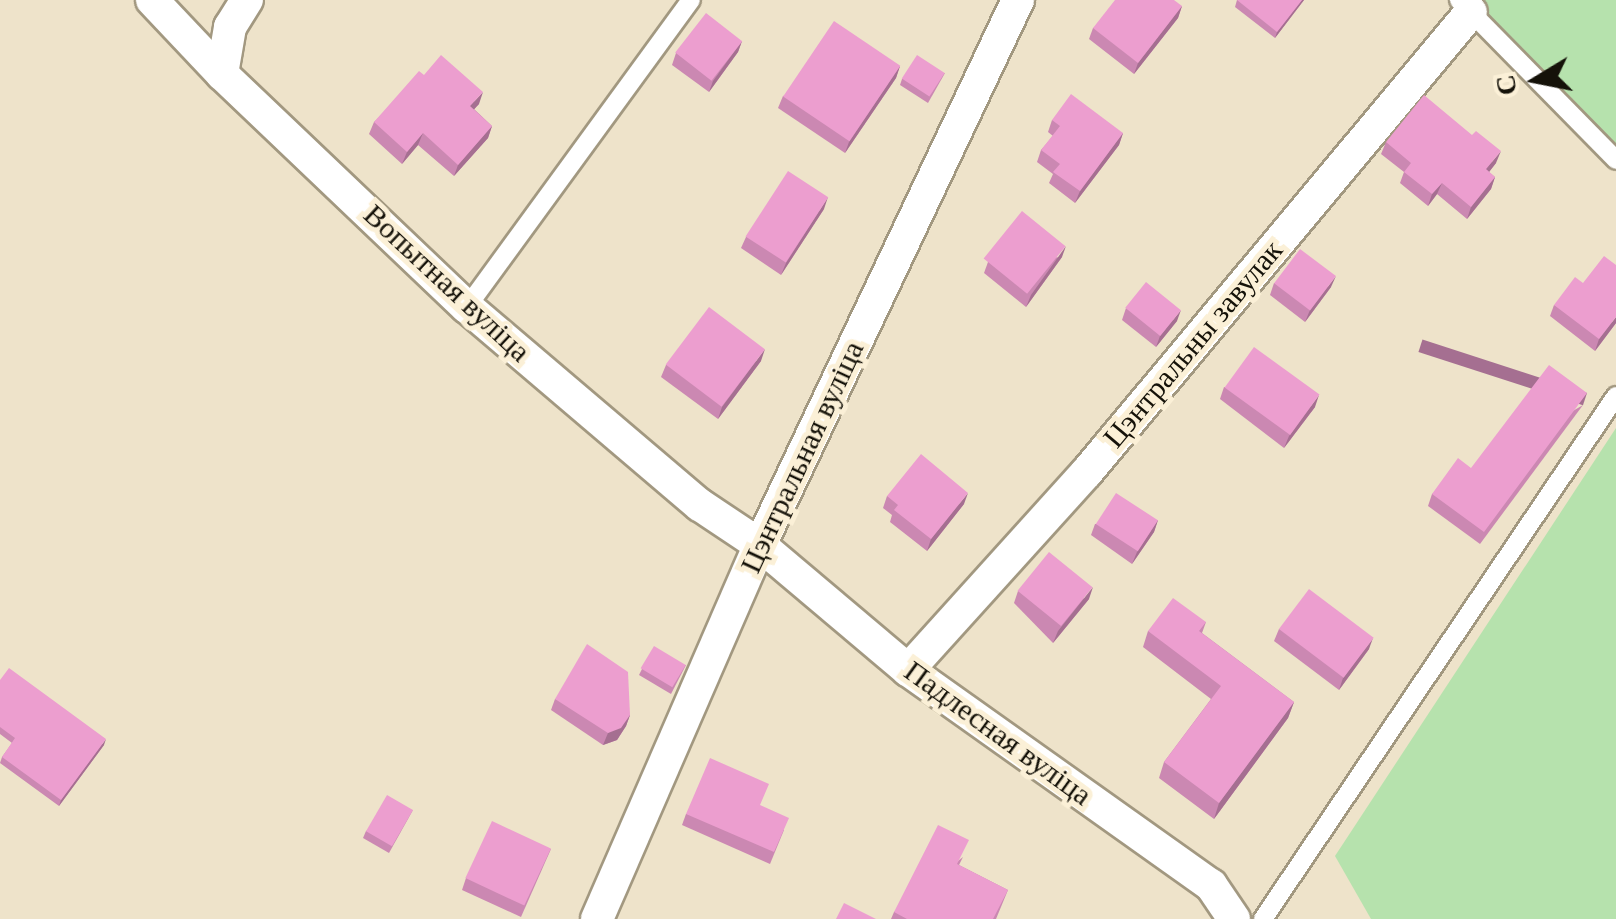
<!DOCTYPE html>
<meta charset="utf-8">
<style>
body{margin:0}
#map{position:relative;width:1616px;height:919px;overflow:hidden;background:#eee3ca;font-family:Georgia,serif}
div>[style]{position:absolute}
.green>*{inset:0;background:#b6e2ad}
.roads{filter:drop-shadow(2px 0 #a29880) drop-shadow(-2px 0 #a29880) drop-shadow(0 2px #a29880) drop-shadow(0 -2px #a29880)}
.lane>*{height:18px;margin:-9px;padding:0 9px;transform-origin:9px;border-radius:9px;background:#fff}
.street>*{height:32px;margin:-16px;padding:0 16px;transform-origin:16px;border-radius:16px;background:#fff}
.wall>*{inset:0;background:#cb88b2}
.shaded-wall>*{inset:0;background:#a56f91;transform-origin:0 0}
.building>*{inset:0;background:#ec9ecf;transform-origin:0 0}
span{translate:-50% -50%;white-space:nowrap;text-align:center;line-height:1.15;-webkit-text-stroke:10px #fbf0d7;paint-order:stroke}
.street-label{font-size:30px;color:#151209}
.north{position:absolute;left:1486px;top:30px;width:100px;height:100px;-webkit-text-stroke:8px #fbf0d7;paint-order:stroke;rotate:260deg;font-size:28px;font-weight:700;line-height:40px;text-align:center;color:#151209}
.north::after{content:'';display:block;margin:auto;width:35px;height:45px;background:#151209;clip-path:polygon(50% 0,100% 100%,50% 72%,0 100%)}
</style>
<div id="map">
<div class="green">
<div style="clip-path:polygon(1473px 0,1616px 0,1616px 144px)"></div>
<div style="clip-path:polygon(1616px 428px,1616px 919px,1371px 919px,1335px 856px)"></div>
</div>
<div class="roads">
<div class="lane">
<div style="left:1459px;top:0;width:224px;rotate:45.5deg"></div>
<div style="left:467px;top:307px;width:380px;rotate:-53.9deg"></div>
<div style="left:1263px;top:919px;width:631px;rotate:-55.98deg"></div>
</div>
<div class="street">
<div style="left:152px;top:0;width:102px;rotate:46.6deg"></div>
<div style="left:222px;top:74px;width:338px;rotate:43.6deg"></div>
<div style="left:467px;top:307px;width:306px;rotate:40.4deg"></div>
<div style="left:700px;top:505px;width:72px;rotate:33.7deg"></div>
<div style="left:760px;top:545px;width:194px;rotate:40.2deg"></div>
<div style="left:908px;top:670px;width:372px;rotate:35.4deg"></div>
<div style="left:1211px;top:885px;width:41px;rotate:55.9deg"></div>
<div style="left:222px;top:74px;width:48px;rotate:-80.3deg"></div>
<div style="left:230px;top:27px;width:32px;rotate:-58deg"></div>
<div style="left:908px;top:670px;width:267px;rotate:-47.9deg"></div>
<div style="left:1087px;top:472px;width:599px;rotate:-50.15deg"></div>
<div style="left:597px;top:919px;width:408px;rotate:-66.5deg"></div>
<div style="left:760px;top:545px;width:603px;rotate:-64.67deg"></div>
</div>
</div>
<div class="wall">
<div style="clip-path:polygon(1237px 0,1304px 0,1275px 38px,1235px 7px)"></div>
<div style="clip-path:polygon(1182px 6px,1178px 18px,1134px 74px,1089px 39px,1093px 28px)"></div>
<div style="clip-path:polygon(742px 41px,738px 52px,709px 92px,672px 65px,676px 53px)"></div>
<div style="clip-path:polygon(900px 66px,896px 78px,845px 153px,778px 108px,783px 96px)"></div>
<div style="clip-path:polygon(945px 73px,928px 103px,900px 85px,902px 79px)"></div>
<div style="clip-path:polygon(424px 75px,479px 104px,474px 109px,492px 126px,488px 138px,454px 176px,418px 145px,402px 164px,369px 134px,374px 122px)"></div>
<div style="clip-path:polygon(1052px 120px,1123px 133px,1119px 145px,1075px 203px,1049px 183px,1053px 174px,1037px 162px,1041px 150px,1053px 136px,1048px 132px)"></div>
<div style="clip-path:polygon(1386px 142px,1496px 163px,1489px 172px,1495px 177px,1491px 189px,1467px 219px,1437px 194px,1428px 206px,1400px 183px,1404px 172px,1381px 154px)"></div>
<div style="clip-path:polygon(824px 209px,781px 275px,741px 248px,746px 237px)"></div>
<div style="clip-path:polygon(1062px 257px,1026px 307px,984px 273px,988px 262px)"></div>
<div style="clip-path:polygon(1274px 283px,1331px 287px,1305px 322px,1270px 295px)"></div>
<div style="clip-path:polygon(1554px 305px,1616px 323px,1595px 351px,1550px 316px)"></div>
<div style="clip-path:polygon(1126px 308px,1177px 321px,1156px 347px,1122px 320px)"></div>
<div style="clip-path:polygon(761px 361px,718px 419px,661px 377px,666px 365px)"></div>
<div style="clip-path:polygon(1224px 387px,1315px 407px,1284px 448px,1220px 399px)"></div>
<div style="clip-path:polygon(1583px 405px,1480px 544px,1428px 506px,1432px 494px)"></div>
<div style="clip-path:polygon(887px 496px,964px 504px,927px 551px,890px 522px,892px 515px,883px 508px)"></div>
<div style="clip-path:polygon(1158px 520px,1154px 532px,1132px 564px,1091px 535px,1095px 524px)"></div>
<div style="clip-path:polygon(1018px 591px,1089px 599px,1053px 643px,1014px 603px)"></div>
<div style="clip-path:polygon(1206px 622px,1202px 633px,1294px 702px,1288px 718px,1214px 819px,1159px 778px,1164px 762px,1211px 699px,1143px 647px,1148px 631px)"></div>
<div style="clip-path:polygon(1279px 629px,1369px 649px,1339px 690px,1274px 641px)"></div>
<div style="clip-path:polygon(686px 665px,671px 694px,639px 675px,642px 669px)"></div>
<div style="clip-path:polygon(0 680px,104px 745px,59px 806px,0 763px,2px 757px,12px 743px,0 734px)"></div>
<div style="clip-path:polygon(555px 699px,630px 715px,626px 726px,617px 740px,603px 745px,551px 710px)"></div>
<div style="clip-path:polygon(760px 806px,784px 830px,770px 864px,682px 825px,686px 814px)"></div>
<div style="clip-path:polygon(413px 810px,389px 853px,363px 838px,366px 831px)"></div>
<div style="clip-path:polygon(551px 849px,521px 917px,462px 890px,466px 878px)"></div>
<div style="clip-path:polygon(963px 857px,959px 865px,1008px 890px,996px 919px,891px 919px,894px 912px)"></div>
</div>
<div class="shaded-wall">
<div style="clip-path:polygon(1302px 0,1304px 0,1275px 38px,1277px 32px)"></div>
<div style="clip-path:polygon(1182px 6px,1178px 18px,1134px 74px,1138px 63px)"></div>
<div style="clip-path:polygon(742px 41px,738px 52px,709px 92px,713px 81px)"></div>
<div style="clip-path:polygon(900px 66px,896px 78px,845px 153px,849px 142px)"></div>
<div style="clip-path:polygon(483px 92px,479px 104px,466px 118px,470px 106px)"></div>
<div style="clip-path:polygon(492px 126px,488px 138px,454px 176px,458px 165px)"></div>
<div style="clip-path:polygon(423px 133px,418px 145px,402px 164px,407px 152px)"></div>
<div style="clip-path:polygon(1123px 133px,1119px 145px,1075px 203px,1080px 191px)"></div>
<div style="clip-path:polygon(1501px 151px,1496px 163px,1482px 181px,1486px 169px)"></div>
<div style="clip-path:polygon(1495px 177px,1491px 189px,1467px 219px,1471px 207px)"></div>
<div style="clip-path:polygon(1442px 183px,1437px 194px,1428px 206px,1432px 194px)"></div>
<div style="clip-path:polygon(828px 197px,824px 209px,781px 275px,786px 263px)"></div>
<div style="clip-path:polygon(1066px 246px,1062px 257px,1026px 307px,1031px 295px)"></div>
<div style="clip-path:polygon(1336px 276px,1331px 287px,1305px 322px,1310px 310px)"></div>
<div style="clip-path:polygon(1181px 310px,1177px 321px,1156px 347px,1160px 336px)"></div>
<div style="clip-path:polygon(1616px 317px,1616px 323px,1595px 351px,1599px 339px)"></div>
<div style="clip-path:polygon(765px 349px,761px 361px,718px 419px,722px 407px)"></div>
<div style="left:1587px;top:393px;width:13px;height:173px;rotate:108deg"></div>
<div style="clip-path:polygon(1319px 395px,1315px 407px,1284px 448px,1289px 436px)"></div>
<div style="clip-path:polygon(968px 493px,964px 504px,927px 551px,931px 539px)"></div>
<div style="clip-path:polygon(1158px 520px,1154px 532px,1132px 564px,1137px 552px)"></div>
<div style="clip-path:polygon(1093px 587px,1089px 599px,1053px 643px,1058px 631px)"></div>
<div style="clip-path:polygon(1373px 638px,1369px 649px,1339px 690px,1343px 678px)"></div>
<div style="clip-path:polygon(1294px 702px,1288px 718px,1214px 819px,1219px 803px)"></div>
<div style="clip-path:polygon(630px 715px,626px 726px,617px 740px,603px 745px,608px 733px)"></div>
<div style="clip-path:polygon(106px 739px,104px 745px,59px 806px,61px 800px)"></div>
</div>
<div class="building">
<div style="clip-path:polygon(1115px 0,1174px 0,1182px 6px,1138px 63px,1093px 28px)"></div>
<div style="clip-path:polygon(1237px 0,1302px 0,1277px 32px)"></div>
<div style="left:706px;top:13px;width:46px;height:50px;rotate:38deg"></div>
<div style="left:834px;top:21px;width:80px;height:91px;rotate:34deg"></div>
<div style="clip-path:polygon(441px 55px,483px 92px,470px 106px,492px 126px,458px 165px,423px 133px,407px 152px,374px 122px,419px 71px,424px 75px)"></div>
<div style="left:917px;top:55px;width:33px;height:28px;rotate:33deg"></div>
<div style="clip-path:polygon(1071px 94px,1123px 133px,1080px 191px,1053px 172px,1060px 164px,1041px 150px,1060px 126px,1052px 120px)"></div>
<div style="clip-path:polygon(1424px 95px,1472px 135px,1476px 131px,1501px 151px,1486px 169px,1495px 177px,1471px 207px,1442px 183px,1432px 194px,1404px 172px,1411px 163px,1386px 142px)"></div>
<div style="left:788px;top:171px;width:48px;height:78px;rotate:33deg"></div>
<div style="left:1022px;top:211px;width:56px;height:61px;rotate:39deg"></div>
<div style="left:1300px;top:249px;width:45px;height:43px;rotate:37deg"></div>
<div style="clip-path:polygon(1604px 256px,1616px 265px,1616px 317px,1599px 339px,1554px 305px,1575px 277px,1583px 283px)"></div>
<div style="left:1146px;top:282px;width:45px;height:33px;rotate:39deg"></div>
<div style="left:709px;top:307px;width:70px;height:72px;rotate:37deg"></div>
<div style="left:1254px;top:347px;width:81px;height:50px;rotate:36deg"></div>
<div style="clip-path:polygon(1549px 365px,1587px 393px,1484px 532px,1432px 494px,1458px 458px,1471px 468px)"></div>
<div style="clip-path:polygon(921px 454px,968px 493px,931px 539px,894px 510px,898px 505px,887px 496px)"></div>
<div style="left:1116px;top:493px;width:50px;height:37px;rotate:33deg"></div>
<div style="left:1049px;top:552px;width:56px;height:50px;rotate:39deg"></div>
<div style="left:1309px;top:589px;width:81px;height:50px;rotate:37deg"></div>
<div style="clip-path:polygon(1173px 598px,1206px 622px,1199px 631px,1294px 702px,1219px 803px,1164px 762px,1221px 686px,1148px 631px)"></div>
<div style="clip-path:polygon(587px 644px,628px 672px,630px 715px,621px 728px,608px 733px,555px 699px)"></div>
<div style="left:654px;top:646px;width:37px;height:26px;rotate:31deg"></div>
<div style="clip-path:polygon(9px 668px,106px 739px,61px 800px,2px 757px,15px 738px,0 727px,0 680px)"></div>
<div style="clip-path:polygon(710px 758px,769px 784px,760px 805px,789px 818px,774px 852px,686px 814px)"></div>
<div style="left:387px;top:795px;width:30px;height:42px;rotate:30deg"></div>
<div style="left:492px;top:821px;width:65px;height:63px;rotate:25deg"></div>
<div style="clip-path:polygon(938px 825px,969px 840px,957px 864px,1008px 890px,993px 919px,907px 919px,894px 912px)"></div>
<div style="clip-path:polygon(844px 903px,876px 919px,836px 919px)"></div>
</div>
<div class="street-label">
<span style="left:447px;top:283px;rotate:43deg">Вопытная вуліца</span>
<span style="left:1193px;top:344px;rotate:-50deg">Цэнтральны завулак</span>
<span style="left:802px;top:457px;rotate:-65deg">Цэнтральная вуліца</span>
<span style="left:998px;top:733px;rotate:36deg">Падлесная вуліца</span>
</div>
<div class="north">С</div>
</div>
